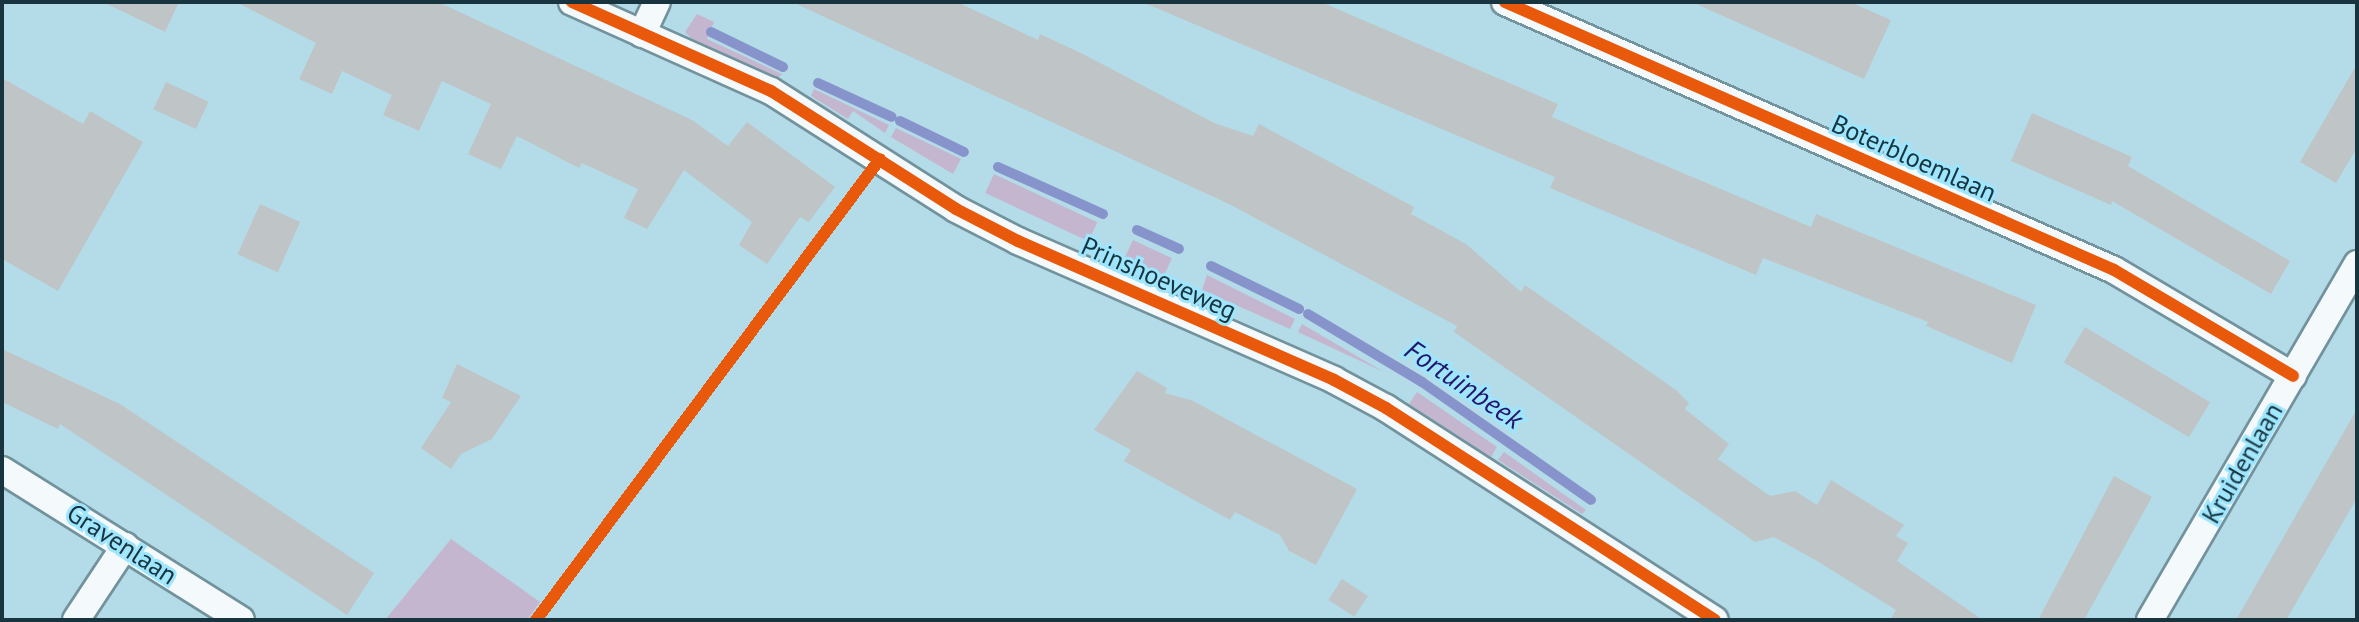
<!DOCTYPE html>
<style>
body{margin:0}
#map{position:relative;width:2359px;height:622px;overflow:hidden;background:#b4dbe8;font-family:"PT Sans",sans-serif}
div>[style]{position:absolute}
.green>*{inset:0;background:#c5b6d0;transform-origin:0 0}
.stream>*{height:10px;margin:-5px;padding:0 5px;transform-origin:5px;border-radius:5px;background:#8794cc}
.building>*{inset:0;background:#bfc5c6;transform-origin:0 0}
.roads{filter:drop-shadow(2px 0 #72929c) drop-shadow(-2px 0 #72929c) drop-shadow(0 2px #72929c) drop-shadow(0 -2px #72929c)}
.minor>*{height:26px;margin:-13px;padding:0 13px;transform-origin:13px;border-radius:13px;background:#f4fafc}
.cycleway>*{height:12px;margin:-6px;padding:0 6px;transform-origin:6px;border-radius:6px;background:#e8590c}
span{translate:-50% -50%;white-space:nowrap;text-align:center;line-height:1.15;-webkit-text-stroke:6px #9ee6fe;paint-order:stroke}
.street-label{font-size:26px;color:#18353f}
.water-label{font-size:28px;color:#25156d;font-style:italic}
.frame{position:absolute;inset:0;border:4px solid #18353f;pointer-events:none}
</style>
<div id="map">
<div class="green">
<div style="clip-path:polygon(697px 14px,714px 22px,707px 39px,782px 74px,778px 78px,692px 39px,685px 32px)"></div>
<div style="clip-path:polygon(814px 89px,889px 125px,885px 133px,853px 111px,848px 119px,811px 96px)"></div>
<div style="clip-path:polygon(896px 128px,961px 159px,953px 174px,891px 137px)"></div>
<div style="left:994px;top:174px;width:114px;height:21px;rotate:25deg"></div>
<div style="left:1133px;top:240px;width:43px;height:19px;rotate:25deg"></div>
<div style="clip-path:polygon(1207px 275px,1295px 319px,1290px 329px,1202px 290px)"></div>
<div style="clip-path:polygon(1302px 324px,1384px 372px,1298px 332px)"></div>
<div style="clip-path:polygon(1417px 392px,1497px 447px,1491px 457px,1409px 404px)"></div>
<div style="clip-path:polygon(1504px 452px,1586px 510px,1582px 514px,1498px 460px)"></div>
<div style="clip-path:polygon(451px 539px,540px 602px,527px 620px,385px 620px)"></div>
</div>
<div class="stream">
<div style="left:711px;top:32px;width:80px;rotate:25.9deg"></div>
<div style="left:818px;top:83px;width:81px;rotate:24.7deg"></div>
<div style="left:900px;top:121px;width:71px;rotate:25.8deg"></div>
<div style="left:998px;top:167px;width:115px;rotate:24.1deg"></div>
<div style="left:1137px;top:230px;width:46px;rotate:24.3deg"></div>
<div style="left:1211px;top:266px;width:98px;rotate:26deg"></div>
<div style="left:1308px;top:314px;width:133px;rotate:30.8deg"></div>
<div style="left:1422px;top:382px;width:206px;rotate:34.9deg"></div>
</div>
<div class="building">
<div style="clip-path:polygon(103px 2px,179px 2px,165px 32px)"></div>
<div style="clip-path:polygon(236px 2px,438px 2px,692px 120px,728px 146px,747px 122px,835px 187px,809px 222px,800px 217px,767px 264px,739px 245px,752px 222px,684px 170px,647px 229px,624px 218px,638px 189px,582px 163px,579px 168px,517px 136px,501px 169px,468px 154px,491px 104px,442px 81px,419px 131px,383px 115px,392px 95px,342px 71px,332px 94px,299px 79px,316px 43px)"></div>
<div style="clip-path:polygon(792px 2px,957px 2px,1038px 40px,1040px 34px,1083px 54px,1214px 123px,1253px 136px,1259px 124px,1414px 207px,1411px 214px,1466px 244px,1521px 292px,1525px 285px,1676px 390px,1689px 403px,1685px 409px,1729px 444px,1718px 459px,1770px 496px,1795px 491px,1817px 505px,1831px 480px,1904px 525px,1896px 536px,1908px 543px,1897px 561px,1983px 620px,1890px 620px,1896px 610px,1817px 561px,1774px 537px,1755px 542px,1454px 332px,1457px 326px,1231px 205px)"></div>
<div style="clip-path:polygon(1142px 2px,1321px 2px,1558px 104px,1552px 117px,1607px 141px,1811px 227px,1816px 214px,2036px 305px,2012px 363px,1926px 326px,1928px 322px,1763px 258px,1756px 275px,1550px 188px,1555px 177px)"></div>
<div style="clip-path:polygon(1692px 2px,1850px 2px,1891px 20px,1864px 79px)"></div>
<div style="clip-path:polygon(2357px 64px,2357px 148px,2336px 183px,2300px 162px)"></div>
<div style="clip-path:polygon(2px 78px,83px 124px,90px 111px,143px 142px,58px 291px,2px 259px)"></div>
<div style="left:166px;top:82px;width:47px;height:30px;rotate:25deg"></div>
<div style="clip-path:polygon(2032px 113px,2132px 157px,2128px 166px,2290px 261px,2271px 294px,2112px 201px,2111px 205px,2011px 161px)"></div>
<div style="left:260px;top:204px;width:44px;height:55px;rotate:24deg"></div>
<div style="left:2085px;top:327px;width:146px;height:41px;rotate:31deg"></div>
<div style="clip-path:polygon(2px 349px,120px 404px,374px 573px,347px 615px,60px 424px,58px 429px,2px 402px)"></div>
<div style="clip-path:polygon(457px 364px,521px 396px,492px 439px,461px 454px,451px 469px,421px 448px,451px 402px,442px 398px)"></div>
<div style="clip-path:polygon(1137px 371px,1167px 388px,1165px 393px,1193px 401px,1357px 489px,1316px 565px,1289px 551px,1280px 535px,1235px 512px,1230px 520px,1124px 461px,1131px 450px,1094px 430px)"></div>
<div style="clip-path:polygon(2357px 409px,2357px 498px,2286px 620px,2236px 620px)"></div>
<div style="clip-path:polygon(2114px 476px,2152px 497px,2084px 620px,2038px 620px)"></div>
<div style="left:1342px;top:579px;width:31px;height:25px;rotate:33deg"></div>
</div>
<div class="roads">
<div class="minor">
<div style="left:572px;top:2px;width:218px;rotate:24.1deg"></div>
<div style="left:771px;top:91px;width:219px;rotate:32.5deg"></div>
<div style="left:956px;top:209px;width:70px;rotate:27.3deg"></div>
<div style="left:1018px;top:241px;width:345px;rotate:23.7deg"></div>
<div style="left:1334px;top:380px;width:59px;rotate:28.3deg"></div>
<div style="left:1386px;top:408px;width:391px;rotate:32.8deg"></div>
<div style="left:1505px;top:2px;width:665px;rotate:23.75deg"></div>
<div style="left:2114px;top:270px;width:208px;rotate:30.6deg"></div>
<div style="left:642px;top:34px;width:35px;rotate:-65deg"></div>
<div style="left:2px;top:470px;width:282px;rotate:32.1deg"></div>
<div style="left:76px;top:620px;width:89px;rotate:-56.5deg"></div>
<div style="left:2150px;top:620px;width:412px;rotate:-59.8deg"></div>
</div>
</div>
<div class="cycleway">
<div style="left:572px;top:2px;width:218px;rotate:24.1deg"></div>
<div style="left:771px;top:91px;width:219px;rotate:32.5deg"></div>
<div style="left:956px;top:209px;width:70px;rotate:27.3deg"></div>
<div style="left:1018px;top:241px;width:345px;rotate:23.7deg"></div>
<div style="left:1334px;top:380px;width:59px;rotate:28.3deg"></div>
<div style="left:1386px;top:408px;width:391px;rotate:32.8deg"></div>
<div style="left:1505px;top:2px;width:665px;rotate:23.75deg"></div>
<div style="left:2114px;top:270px;width:208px;rotate:30.6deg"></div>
<div style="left:536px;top:620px;width:575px;rotate:-53.27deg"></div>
</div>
<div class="street-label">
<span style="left:1914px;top:158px;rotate:24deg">Boterbloemlaan</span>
<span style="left:1159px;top:278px;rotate:24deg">Prinshoeveweg</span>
<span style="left:2242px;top:463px;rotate:-60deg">Kruidenlaan</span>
<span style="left:122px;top:544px;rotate:33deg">Gravenlaan</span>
</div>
<div class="water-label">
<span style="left:1464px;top:384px;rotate:34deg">Fortuinbeek</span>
</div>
<div class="frame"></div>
</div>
